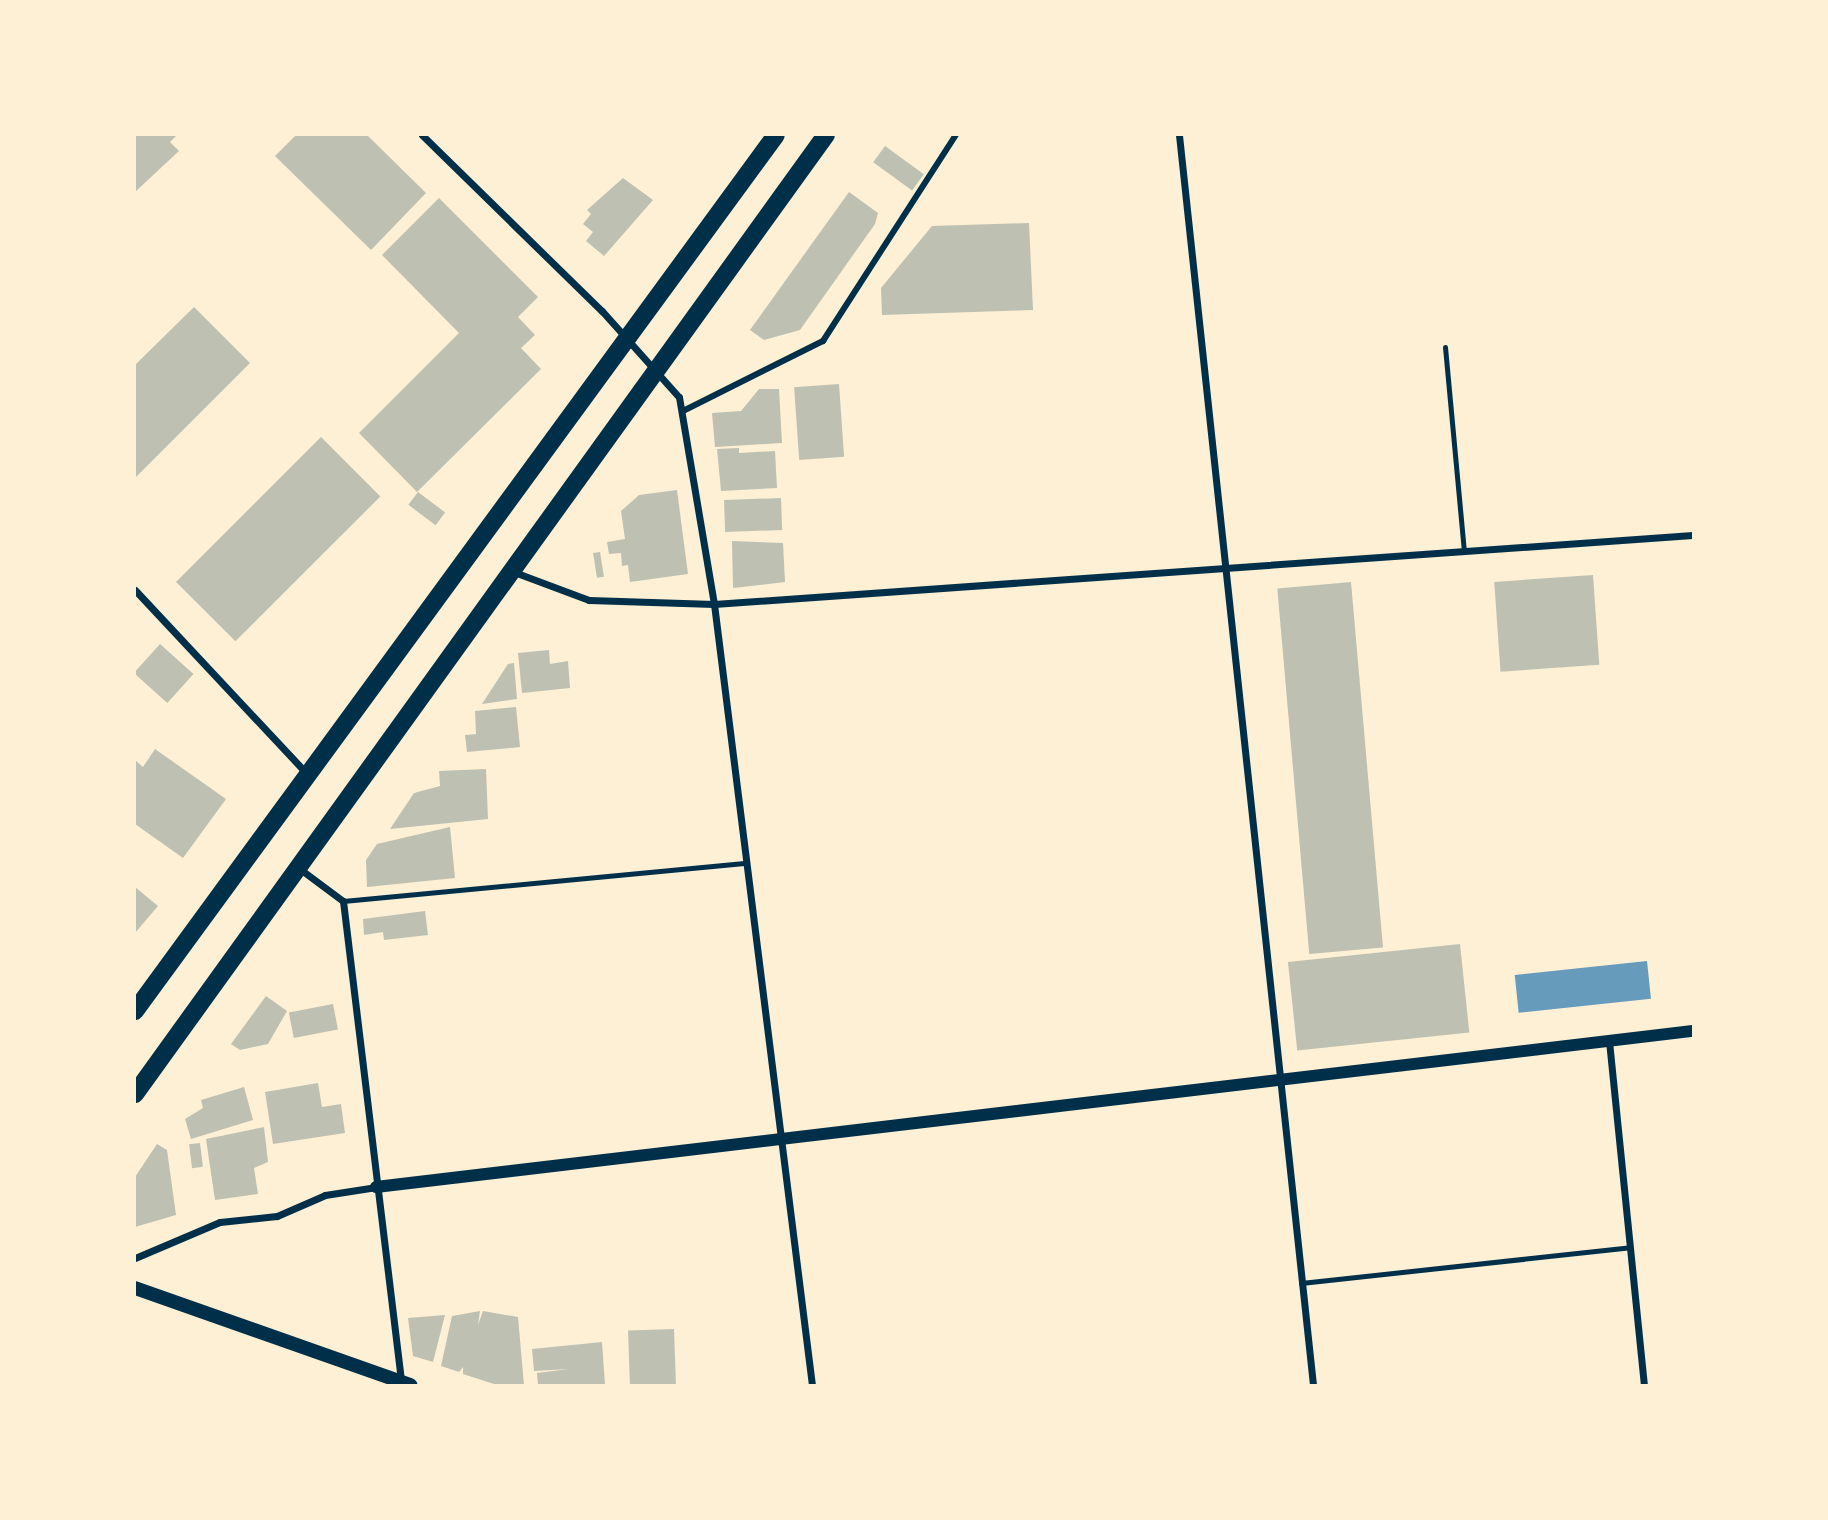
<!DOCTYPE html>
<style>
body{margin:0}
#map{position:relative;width:1828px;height:1520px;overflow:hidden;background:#fdf0d5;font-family:"Noto Serif",serif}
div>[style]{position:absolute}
.water>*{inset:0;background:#669bbc;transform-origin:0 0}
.building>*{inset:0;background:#bec0b2;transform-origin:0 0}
.service>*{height:5px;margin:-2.5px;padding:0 2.5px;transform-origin:2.5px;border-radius:2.5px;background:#003049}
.pedestrian>*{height:6px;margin:-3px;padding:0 3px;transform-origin:3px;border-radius:3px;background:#003049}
.minor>*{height:7px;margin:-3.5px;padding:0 3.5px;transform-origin:3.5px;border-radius:3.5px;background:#003049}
.tertiary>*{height:12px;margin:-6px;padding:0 6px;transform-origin:6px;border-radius:6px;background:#003049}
.secondary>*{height:14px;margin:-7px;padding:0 7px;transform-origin:7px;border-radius:7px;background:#003049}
.primary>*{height:18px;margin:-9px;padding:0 9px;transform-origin:9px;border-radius:9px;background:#003049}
span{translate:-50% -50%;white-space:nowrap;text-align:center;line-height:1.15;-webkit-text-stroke:7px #fdf0d5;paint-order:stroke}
.frame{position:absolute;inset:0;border:136px solid #fdf0d5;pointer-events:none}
</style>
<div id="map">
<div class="water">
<div style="left:1647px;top:961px;width:38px;height:133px;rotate:84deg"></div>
</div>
<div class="building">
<div style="clip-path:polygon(135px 135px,177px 135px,170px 142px,179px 151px,135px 192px)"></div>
<div style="clip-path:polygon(296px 135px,367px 135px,426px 193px,371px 250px,275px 156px)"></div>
<div style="left:885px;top:146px;width:48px;height:20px;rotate:36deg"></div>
<div style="clip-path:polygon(623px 178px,653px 200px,604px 256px,586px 241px,593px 232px,583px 224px,591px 214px,587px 210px)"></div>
<div style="clip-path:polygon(849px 192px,878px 213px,875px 224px,800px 330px,764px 340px,750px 330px)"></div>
<div style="clip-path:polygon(439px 198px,538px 297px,518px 317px,535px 335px,521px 348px,541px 369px,417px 492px,359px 433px,459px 333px,382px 255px)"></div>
<div style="clip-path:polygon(1029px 223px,1033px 310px,882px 315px,881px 288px,932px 226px)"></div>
<div style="clip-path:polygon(194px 307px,250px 363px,135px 478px,135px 365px)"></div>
<div style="left:839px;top:384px;width:73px;height:45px;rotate:86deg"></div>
<div style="clip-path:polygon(759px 389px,779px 389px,782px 443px,715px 447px,712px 413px,741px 411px)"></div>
<div style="left:321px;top:437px;width:84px;height:205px;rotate:45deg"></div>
<div style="clip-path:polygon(739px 448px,739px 453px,775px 451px,777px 488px,721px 491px,717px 449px)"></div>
<div style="clip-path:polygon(677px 490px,688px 574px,630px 582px,628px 565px,622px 566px,621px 553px,609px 554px,607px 542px,625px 539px,621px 511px,639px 495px)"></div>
<div style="left:418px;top:492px;width:34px;height:16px;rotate:37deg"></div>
<div style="left:781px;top:498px;width:32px;height:57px;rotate:88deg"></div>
<div style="clip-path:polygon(732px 541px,783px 543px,785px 582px,733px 588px)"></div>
<div style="left:600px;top:552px;width:25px;height:7px;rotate:81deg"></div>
<div style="left:1593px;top:575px;width:90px;height:99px;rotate:86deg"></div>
<div style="left:1351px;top:582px;width:367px;height:74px;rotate:85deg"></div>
<div style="left:160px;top:644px;width:45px;height:39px;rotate:42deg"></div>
<div style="clip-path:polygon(549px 650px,550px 664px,568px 661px,570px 688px,522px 693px,518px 653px)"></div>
<div style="clip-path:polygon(514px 663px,517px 699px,482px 704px,508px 664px)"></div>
<div style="clip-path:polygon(516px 707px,520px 747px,467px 752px,465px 735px,476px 734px,475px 711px)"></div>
<div style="clip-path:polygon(155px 749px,226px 799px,183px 858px,135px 824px,135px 760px,143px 767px)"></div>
<div style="clip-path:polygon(486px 769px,488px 819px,390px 829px,414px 793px,440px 786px,439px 771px)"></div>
<div style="clip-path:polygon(450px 827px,455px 878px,367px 887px,366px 860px,377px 844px)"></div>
<div style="clip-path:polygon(135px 887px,158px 906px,135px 933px)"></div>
<div style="clip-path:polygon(425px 911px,428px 935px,384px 940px,383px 932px,364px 935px,363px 919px)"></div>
<div style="left:1460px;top:944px;width:89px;height:173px;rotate:84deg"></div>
<div style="clip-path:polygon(266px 996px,287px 1011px,268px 1044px,240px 1050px,231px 1044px)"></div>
<div style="left:333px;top:1004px;width:26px;height:45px;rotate:79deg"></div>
<div style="clip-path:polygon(318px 1083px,322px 1107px,341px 1104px,345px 1133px,273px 1144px,265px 1092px)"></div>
<div style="clip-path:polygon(244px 1087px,253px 1120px,191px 1139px,185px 1119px,203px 1108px,201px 1100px)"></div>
<div style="clip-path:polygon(264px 1127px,268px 1162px,254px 1168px,258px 1194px,215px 1200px,206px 1139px)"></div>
<div style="left:200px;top:1143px;width:24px;height:11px;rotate:83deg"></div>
<div style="clip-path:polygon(157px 1144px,167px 1150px,176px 1215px,135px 1227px,135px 1177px)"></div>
<div style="clip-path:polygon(480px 1311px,478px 1325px,483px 1311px,518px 1317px,524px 1385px,497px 1385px,463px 1374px,463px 1367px,459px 1372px,441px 1366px,452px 1316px)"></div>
<div style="clip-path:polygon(445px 1315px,433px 1362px,413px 1356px,408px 1318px)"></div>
<div style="left:674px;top:1329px;width:56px;height:46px;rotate:88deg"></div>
<div style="clip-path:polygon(602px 1342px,605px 1385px,538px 1385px,537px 1373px,569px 1369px,534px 1371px,532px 1349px)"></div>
</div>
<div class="service">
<div style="left:1445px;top:347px;width:205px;rotate:84.7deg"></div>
<div style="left:343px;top:901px;width:403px;rotate:-5.4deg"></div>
<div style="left:1301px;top:1283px;width:331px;rotate:-6.2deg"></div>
</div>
<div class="pedestrian">
<div style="left:683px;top:411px;width:157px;rotate:-26.6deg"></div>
<div style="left:823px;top:341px;width:245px;rotate:-57.2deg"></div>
</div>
<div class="minor">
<div style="left:422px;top:135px;width:252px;rotate:44.4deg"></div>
<div style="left:602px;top:311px;width:115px;rotate:48.2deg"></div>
<div style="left:679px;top:397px;width:210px;rotate:80.4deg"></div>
<div style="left:714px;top:604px;width:787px;rotate:82.85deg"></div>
<div style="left:1179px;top:135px;width:1257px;rotate:83.88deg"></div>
<div style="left:514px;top:572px;width:80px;rotate:20.5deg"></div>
<div style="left:589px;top:600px;width:125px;rotate:1.8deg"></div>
<div style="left:714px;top:604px;width:981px;rotate:-4.03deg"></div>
<div style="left:135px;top:590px;width:252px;rotate:46.9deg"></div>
<div style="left:300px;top:869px;width:54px;rotate:36.7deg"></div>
<div style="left:343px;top:901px;width:483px;rotate:83.1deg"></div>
<div style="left:1609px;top:1041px;width:346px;rotate:84.2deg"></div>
<div style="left:135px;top:1258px;width:92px;rotate:-23deg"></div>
<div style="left:220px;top:1222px;width:57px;rotate:-6deg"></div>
<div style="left:277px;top:1216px;width:52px;rotate:-23.6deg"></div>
<div style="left:325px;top:1195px;width:52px;rotate:-8.9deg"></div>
</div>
<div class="tertiary">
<div style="left:376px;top:1187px;width:1326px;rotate:-6.76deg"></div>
</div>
<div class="secondary">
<div style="left:135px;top:1288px;width:292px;rotate:19.4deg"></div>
</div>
<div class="primary">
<div style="left:135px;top:1011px;width:1085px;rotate:-53.81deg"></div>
<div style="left:135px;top:1094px;width:1182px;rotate:-54.23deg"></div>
</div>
<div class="frame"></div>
</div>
